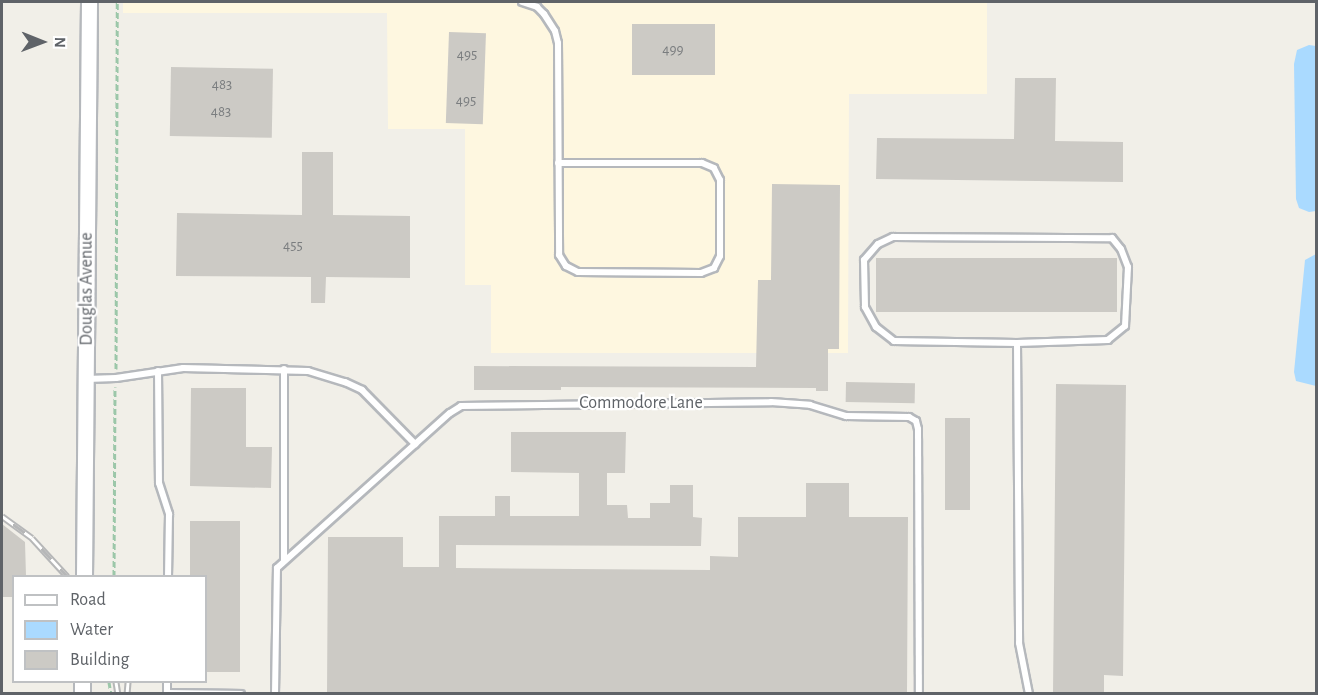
<!DOCTYPE html>
<style>
body{margin:0}
#map{position:relative;width:1318px;height:695px;overflow:hidden;background:#f1efe8;font-family:"Alegreya Sans",sans-serif}
div>[style]{position:absolute}
.commercial>*{inset:0;background:#fef7e0}
.water>*{inset:0;background:#aadaff}
.building>*{inset:0;background:#cccac5;transform-origin:0 0}
.path>*{height:3px;margin-top:-1.5px;transform-origin:0;background:repeating-linear-gradient(90deg,#9cc7a9 0 6px,transparent 0 9px)}
.roads{filter:drop-shadow(2px 0 #b5b8bc) drop-shadow(-2px 0 #b5b8bc) drop-shadow(0 2px #b5b8bc) drop-shadow(0 -2px #b5b8bc)}
.service>*{height:6px;margin:-3px;padding:0 3px;transform-origin:3px;border-radius:3px;background:#fff}
.tertiary>*{height:15px;margin:-7.5px;padding:0 7.5px;transform-origin:7.5px;border-radius:7.5px;background:#fff}
.rail>*{height:7px;margin-top:-3.5px;transform-origin:0;background:repeating-linear-gradient(90deg,#fff 0 14px,#b6b7b8 0 28px);box-sizing:border-box;border-block:2px solid #b6b7b8}
span{translate:-50% -50%;white-space:nowrap;text-align:center;line-height:1.15;-webkit-text-stroke:4.5px #fff;paint-order:stroke}
.number-label{font-size:15px;color:#7a7d7f}
.number-label span{-webkit-text-stroke-width:0}
.street-label{font-size:18px;color:#5f6368}
.frame{position:absolute;inset:0;border:3px solid #5f6368;pointer-events:none}
.legend{position:absolute;left:12px;top:575px;width:195px;height:108px;box-sizing:border-box;background:#fff;border:2px solid #bfc1c3;margin:0;padding:8px 10px;list-style:none;font-size:18px;color:#5f6368}
.legend li{display:flex;align-items:center;gap:12px;height:30px}
.legend b{width:30px;border:2px solid #bfc1c3}
.north{position:absolute;left:12px;top:12px;width:60px;height:60px;-webkit-text-stroke:4px #fff;paint-order:stroke;rotate:91deg;font-size:16px;font-weight:700;line-height:24px;text-align:center;color:#5f6368}
.north::after{content:'';display:block;margin:auto;width:21px;height:27px;background:#5f6368;clip-path:polygon(50% 0,100% 100%,50% 72%,0 100%)}
</style>
<div id="map">
<div class="commercial">
<div style="clip-path:polygon(123px 2px,987px 2px,987px 94px,849px 94px,848px 353px,491px 353px,491px 285px,465px 285px,465px 129px,388px 129px,387px 13px,123px 13px)"></div>
</div>
<div class="water">
<div style="clip-path:polygon(1309px 45px,1316px 46px,1316px 211px,1309px 212px,1299px 208px,1296px 199px,1294px 64px,1297px 50px)"></div>
<div style="clip-path:polygon(1316px 254px,1316px 386px,1296px 381px,1294px 372px,1305px 260px)"></div>
</div>
<div class="building">
<div style="left:632px;top:24px;width:83px;height:51px"></div>
<div style="left:449px;top:32px;width:37px;height:91px;rotate:2deg"></div>
<div style="left:171px;top:67px;width:102px;height:69px;rotate:1deg"></div>
<div style="clip-path:polygon(1015px 78px,1056px 78px,1055px 141px,1123px 142px,1123px 182px,876px 179px,877px 138px,1014px 139px)"></div>
<div style="clip-path:polygon(302px 152px,333px 152px,333px 215px,410px 216px,410px 278px,326px 277px,325px 303px,311px 303px,311px 277px,176px 276px,177px 213px,302px 215px)"></div>
<div style="clip-path:polygon(772px 184px,840px 185px,839px 349px,828px 349px,828px 391px,816px 391px,816px 388px,561px 387px,561px 390px,474px 390px,474px 366px,756px 367px,758px 280px,771px 280px)"></div>
<div style="left:876px;top:258px;width:241px;height:54px"></div>
<div style="left:846px;top:382px;width:69px;height:20px;rotate:1deg"></div>
<div style="clip-path:polygon(1056px 384px,1126px 385px,1123px 676px,1104px 675px,1104px 693px,1053px 693px)"></div>
<div style="clip-path:polygon(191px 388px,246px 388px,246px 447px,272px 447px,271px 488px,190px 486px)"></div>
<div style="left:945px;top:418px;width:25px;height:92px"></div>
<div style="clip-path:polygon(511px 432px,626px 432px,625px 473px,607px 473px,607px 505px,627px 505px,628px 518px,650px 518px,650px 503px,670px 503px,670px 485px,693px 485px,693px 517px,702px 518px,701px 546px,456px 545px,456px 568px,710px 570px,710px 556px,738px 557px,738px 517px,806px 517px,806px 483px,849px 483px,849px 517px,908px 517px,907px 693px,327px 693px,328px 537px,403px 537px,403px 567px,439px 567px,439px 516px,495px 516px,495px 496px,510px 496px,510px 516px,579px 516px,579px 473px,511px 472px)"></div>
<div style="clip-path:polygon(190px 521px,240px 521px,240px 672px,206px 672px,206px 576px,190px 576px)"></div>
<div style="clip-path:polygon(2px 524px,25px 542px,26px 576px,14px 576px,14px 597px,2px 597px)"></div>
</div>
<div class="path">
<div style="left:116px;top:369px;width:367px;rotate:-89.8deg"></div>
<div style="left:114px;top:576px;width:189px;rotate:-89.7deg"></div>
<div style="left:109px;top:682px;width:12px;rotate:81deg"></div>
</div>
<div class="roads">
<div class="service">
<div style="left:522px;top:2px;width:16px;rotate:18deg"></div>
<div style="left:537px;top:7px;width:10px;rotate:45deg"></div>
<div style="left:544px;top:14px;width:20px;rotate:57deg"></div>
<div style="left:555px;top:31px;width:12px;rotate:76deg"></div>
<div style="left:558px;top:43px;width:212px;rotate:89.7deg"></div>
<div style="left:559px;top:255px;width:13px;rotate:58deg"></div>
<div style="left:566px;top:266px;width:13px;rotate:27deg"></div>
<div style="left:578px;top:272px;width:123px;rotate:0.5deg"></div>
<div style="left:701px;top:273px;width:14px;rotate:-21deg"></div>
<div style="left:714px;top:268px;width:13px;rotate:-63deg"></div>
<div style="left:720px;top:256px;width:76px;rotate:-90deg"></div>
<div style="left:720px;top:180px;width:13px;rotate:-117deg"></div>
<div style="left:714px;top:168px;width:13px;rotate:-157deg"></div>
<div style="left:702px;top:163px;width:144px;rotate:180deg"></div>
<div style="left:893px;top:237px;width:219px;rotate:0.3deg"></div>
<div style="left:1112px;top:238px;width:14px;rotate:51deg"></div>
<div style="left:1121px;top:249px;width:19px;rotate:69deg"></div>
<div style="left:1128px;top:267px;width:59px;rotate:92.9deg"></div>
<div style="left:1125px;top:326px;width:22px;rotate:141deg"></div>
<div style="left:1108px;top:340px;width:91px;rotate:178.1deg"></div>
<div style="left:1017px;top:343px;width:123px;rotate:-179.1deg"></div>
<div style="left:894px;top:341px;width:23px;rotate:-142deg"></div>
<div style="left:876px;top:327px;width:23px;rotate:-119deg"></div>
<div style="left:865px;top:307px;width:47px;rotate:-91.2deg"></div>
<div style="left:864px;top:260px;width:21px;rotate:-49deg"></div>
<div style="left:878px;top:244px;width:17px;rotate:-25deg"></div>
<div style="left:1017px;top:343px;width:300px;rotate:89.6deg"></div>
<div style="left:1019px;top:643px;width:52px;rotate:78.9deg"></div>
<div style="left:158px;top:371px;width:112px;rotate:89.5deg"></div>
<div style="left:159px;top:483px;width:33px;rotate:72deg"></div>
<div style="left:169px;top:514px;width:62px;rotate:90.9deg"></div>
<div style="left:87px;top:379px;width:29px;rotate:-2deg"></div>
<div style="left:116px;top:378px;width:68px;rotate:-8.5deg"></div>
<div style="left:183px;top:368px;width:125px;rotate:1.4deg"></div>
<div style="left:308px;top:371px;width:39px;rotate:17deg"></div>
<div style="left:345px;top:382px;width:19px;rotate:25deg"></div>
<div style="left:362px;top:390px;width:76px;rotate:45.5deg"></div>
<div style="left:284px;top:560px;width:191px;rotate:-90deg"></div>
<div style="left:167px;top:682px;width:11px;rotate:90deg"></div>
<div style="left:167px;top:693px;width:74px;rotate:0.8deg"></div>
<div style="left:275px;top:694px;width:126px;rotate:-89.1deg"></div>
<div style="left:277px;top:568px;width:232px;rotate:-41.9deg"></div>
<div style="left:450px;top:413px;width:13px;rotate:-32deg"></div>
<div style="left:461px;top:406px;width:310px;rotate:-0.7deg"></div>
<div style="left:771px;top:402px;width:39px;rotate:4deg"></div>
<div style="left:810px;top:405px;width:38px;rotate:17deg"></div>
<div style="left:846px;top:416px;width:63px;rotate:0.9deg"></div>
<div style="left:909px;top:417px;width:8px;rotate:30deg"></div>
<div style="left:916px;top:421px;width:8px;rotate:76deg"></div>
<div style="left:918px;top:429px;width:265px;rotate:89.8deg"></div>
</div>
<div class="tertiary">
<div style="left:84px;top:576px;width:574px;rotate:-89.5deg"></div>
<div style="left:82px;top:694px;width:12px;rotate:-90deg"></div>
</div>
</div>
<div class="rail">
<div style="left:2px;top:516px;width:37px;rotate:36deg"></div>
<div style="left:32px;top:538px;width:52px;rotate:47.4deg"></div>
<div style="left:116px;top:682px;width:12px;rotate:81deg"></div>
<div style="left:127px;top:694px;width:12px;rotate:-85deg"></div>
</div>
<div class="number-label">
<span style="left:673px;top:50px">499</span>
<span style="left:467px;top:55px">495</span>
<span style="left:222px;top:85px">483</span>
<span style="left:466px;top:101px">495</span>
<span style="left:221px;top:112px">483</span>
<span style="left:293px;top:246px">455</span>
</div>
<div class="street-label">
<span style="left:87px;top:289px;rotate:-90deg">Douglas Avenue</span>
<span style="left:641px;top:403px">Commodore Lane</span>
</div>
<div class="frame"></div>
<ul class="legend">
<li><b style="height:8px;background:#fff"></b>Road</li>
<li><b style="height:16px;background:#aadaff"></b>Water</li>
<li><b style="height:16px;background:#cccac5"></b>Building</li>
</ul>
<div class="north">N</div>
</div>
